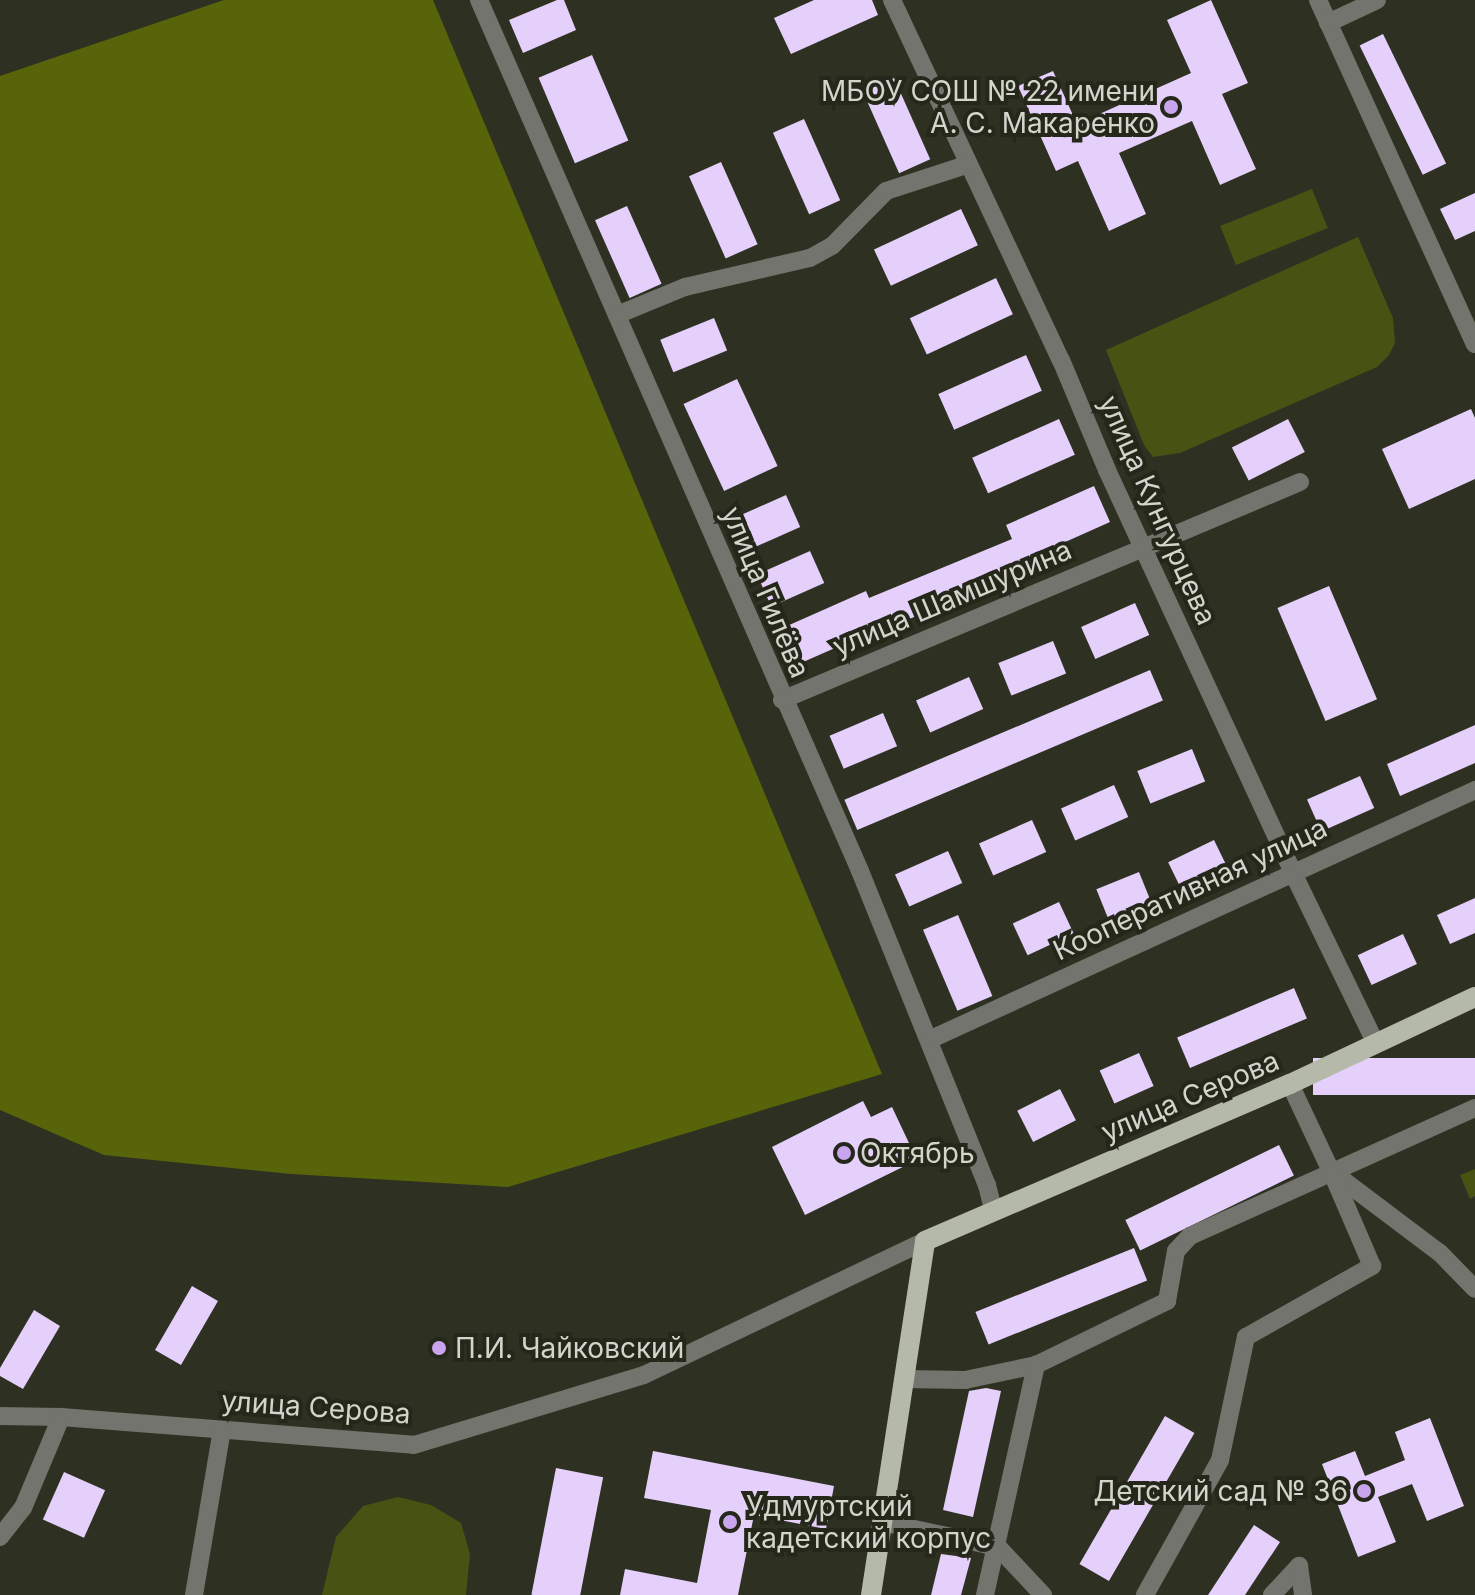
<!DOCTYPE html>
<meta charset="utf-8">
<style>
body{margin:0}
#map{position:relative;width:1475px;height:1595px;overflow:hidden;background:#2e3122;font-family:Inter,sans-serif}
div>[style]{position:absolute}
.green>*{inset:0;background:#485213;transform-origin:0 0}
.forest>*{inset:0;background:#586409}
.building>*{inset:0;background:#e5d0fc;transform-origin:0 0}
.minor>*{height:18px;margin:-9px;padding:0 9px;transform-origin:9px;border-radius:9px;background:#72746d}
.major>*{height:20px;margin:-10px;padding:0 10px;transform-origin:10px;border-radius:10px;background:#b5b9a9}
.dots>*{width:22px;height:22px;translate:-50% -50%;box-sizing:border-box;border:4px solid #242719;border-radius:50%}
span{translate:-50% -50%;white-space:nowrap;text-align:center;line-height:1.15;-webkit-text-stroke:8px #242719;paint-order:stroke}
.poi-label{font-size:28px;color:#d3d5cc}
.right{translate:-100% -50%;text-align:right}
.left{translate:0 -50%;text-align:left}
.street-label{font-size:28px;color:#d3d5cc}
</style>
<div id="map">
<div class="green">
<div style="left:1312px;top:189px;width:42px;height:99px;rotate:68deg"></div>
<div style="clip-path:polygon(1358px 237px,1393px 318px,1395px 343px,1389px 355px,1377px 367px,1180px 453px,1153px 457px,1144px 445px,1106px 350px)"></div>
<div style="clip-path:polygon(1475px 1169px,1475px 1196px,1470px 1199px,1460px 1175px)"></div>
<div style="clip-path:polygon(398px 1497px,431px 1505px,461px 1523px,470px 1554px,466px 1595px,322px 1595px,336px 1537px,363px 1506px)"></div>
</div>
<div class="forest">
<div style="clip-path:polygon(224px 0,433px 0,882px 1074px,508px 1187px,291px 1174px,104px 1155px,0 1110px,0 76px)"></div>
</div>
<div class="building">
<div style="clip-path:polygon(557px 0,564px 0,576px 30px,523px 53px,509px 20px)"></div>
<div style="clip-path:polygon(814px 0,872px 0,878px 15px,791px 54px,774px 18px)"></div>
<div style="clip-path:polygon(1211px 0,1248px 83px,1222px 94px,1256px 169px,1220px 185px,1192px 121px,1119px 153px,1146px 214px,1109px 231px,1078px 161px,1056px 171px,1018px 86px,1053px 71px,1077px 124px,1191px 73px,1167px 20px)"></div>
<div style="left:1383px;top:34px;width:144px;height:26px;rotate:64deg"></div>
<div style="left:592px;top:55px;width:93px;height:58px;rotate:67deg"></div>
<div style="left:894px;top:78px;width:89px;height:34px;rotate:66deg"></div>
<div style="left:804px;top:119px;width:89px;height:34px;rotate:66deg"></div>
<div style="left:721px;top:162px;width:90px;height:35px;rotate:66deg"></div>
<div style="clip-path:polygon(1475px 193px,1475px 231px,1455px 240px,1440px 209px)"></div>
<div style="left:627px;top:206px;width:85px;height:35px;rotate:66deg"></div>
<div style="left:961px;top:209px;width:40px;height:96px;rotate:65deg"></div>
<div style="left:996px;top:278px;width:40px;height:95px;rotate:65deg"></div>
<div style="left:714px;top:318px;width:35px;height:58px;rotate:68deg"></div>
<div style="left:1026px;top:355px;width:39px;height:96px;rotate:66deg"></div>
<div style="left:737px;top:379px;width:96px;height:59px;rotate:65deg"></div>
<div style="clip-path:polygon(1471px 409px,1475px 418px,1475px 479px,1409px 509px,1382px 449px)"></div>
<div style="left:1059px;top:419px;width:39px;height:95px;rotate:66deg"></div>
<div style="left:1288px;top:419px;width:37px;height:63px;rotate:63deg"></div>
<div style="clip-path:polygon(1094px 486px,1110px 522px,1014px 565px,1018px 574px,902px 622px,901px 619px,794px 666px,778px 630px,866px 591px,869px 598px,1012px 539px,1006px 525px)"></div>
<div style="left:786px;top:495px;width:35px;height:58px;rotate:66deg"></div>
<div style="left:810px;top:551px;width:35px;height:58px;rotate:66deg"></div>
<div style="left:1329px;top:586px;width:123px;height:56px;rotate:67deg"></div>
<div style="left:1135px;top:603px;width:35px;height:59px;rotate:66deg"></div>
<div style="left:1053px;top:641px;width:35px;height:59px;rotate:68deg"></div>
<div style="left:1150px;top:670px;width:33px;height:332px;rotate:67deg"></div>
<div style="left:969px;top:677px;width:35px;height:58px;rotate:66deg"></div>
<div style="left:883px;top:713px;width:36px;height:58px;rotate:67deg"></div>
<div style="clip-path:polygon(1475px 725px,1475px 763px,1400px 796px,1387px 764px)"></div>
<div style="left:1192px;top:749px;width:35px;height:59px;rotate:68deg"></div>
<div style="left:1360px;top:776px;width:35px;height:58px;rotate:66deg"></div>
<div style="left:1114px;top:785px;width:35px;height:58px;rotate:66deg"></div>
<div style="left:1032px;top:820px;width:35px;height:58px;rotate:66deg"></div>
<div style="left:1214px;top:840px;width:32px;height:51px;rotate:64deg"></div>
<div style="left:948px;top:851px;width:35px;height:58px;rotate:66deg"></div>
<div style="left:1139px;top:872px;width:35px;height:46px;rotate:68deg"></div>
<div style="clip-path:polygon(1475px 898px,1475px 933px,1450px 944px,1437px 915px)"></div>
<div style="left:1059px;top:902px;width:35px;height:51px;rotate:65deg"></div>
<div style="left:958px;top:915px;width:88px;height:38px;rotate:67deg"></div>
<div style="left:1403px;top:934px;width:33px;height:50px;rotate:65deg"></div>
<div style="left:1294px;top:988px;width:33px;height:127px;rotate:67deg"></div>
<div style="left:1139px;top:1053px;width:36px;height:43px;rotate:66deg"></div>
<div style="left:1475px;top:1058px;width:37px;height:162px;rotate:90deg"></div>
<div style="left:1060px;top:1089px;width:35px;height:48px;rotate:63deg"></div>
<div style="clip-path:polygon(863px 1101px,871px 1117px,892px 1107px,917px 1160px,805px 1215px,772px 1147px)"></div>
<div style="left:1279px;top:1145px;width:34px;height:171px;rotate:64deg"></div>
<div style="left:1134px;top:1248px;width:35px;height:171px;rotate:68deg"></div>
<div style="left:192px;top:1286px;width:30px;height:74px;rotate:30deg"></div>
<div style="clip-path:polygon(34px 1310px,60px 1326px,23px 1389px,0 1376px,0 1368px)"></div>
<div style="clip-path:polygon(986px 1388px,1001px 1391px,973px 1517px,943px 1510px,969px 1391px)"></div>
<div style="left:1165px;top:1416px;width:34px;height:171px;rotate:30deg"></div>
<div style="clip-path:polygon(1430px 1418px,1464px 1506px,1427px 1521px,1412px 1484px,1378px 1497px,1396px 1542px,1358px 1557px,1322px 1464px,1355px 1451px,1365px 1476px,1405px 1460px,1395px 1432px)"></div>
<div style="clip-path:polygon(653px 1451px,834px 1486px,826px 1529px,754px 1515px,738px 1595px,620px 1595px,625px 1569px,697px 1583px,711px 1510px,644px 1498px)"></div>
<div style="left:556px;top:1468px;width:48px;height:129px;rotate:11deg"></div>
<div style="left:64px;top:1472px;width:45px;height:52px;rotate:24deg"></div>
<div style="clip-path:polygon(1254px 1525px,1280px 1542px,1245px 1595px,1208px 1595px)"></div>
<div style="clip-path:polygon(941px 1554px,971px 1558px,961px 1595px,931px 1595px)"></div>
</div>
<div class="minor">
<div style="left:479px;top:0;width:951px;rotate:66.37deg"></div>
<div style="left:860px;top:871px;width:339px;rotate:68deg"></div>
<div style="left:987px;top:1185px;width:25px;rotate:76deg"></div>
<div style="left:892px;top:0;width:398px;rotate:64.9deg"></div>
<div style="left:1061px;top:360px;width:119px;rotate:67.3deg"></div>
<div style="left:1107px;top:470px;width:444px;rotate:65.2deg"></div>
<div style="left:1293px;top:873px;width:188px;rotate:64.1deg"></div>
<div style="left:1318px;top:0;width:378px;rotate:65.5deg"></div>
<div style="left:1328px;top:23px;width:54px;rotate:-25.1deg"></div>
<div style="left:617px;top:315px;width:74px;rotate:-22.4deg"></div>
<div style="left:685px;top:287px;width:128px;rotate:-13.1deg"></div>
<div style="left:810px;top:258px;width:25px;rotate:-29deg"></div>
<div style="left:832px;top:246px;width:77px;rotate:-45.5deg"></div>
<div style="left:886px;top:191px;width:87px;rotate:-18deg"></div>
<div style="left:782px;top:700px;width:562px;rotate:-22.82deg"></div>
<div style="left:929px;top:1040px;width:601px;rotate:-24.6deg"></div>
<div style="left:1290px;top:1084px;width:96px;rotate:64.8deg"></div>
<div style="left:1331px;top:1171px;width:136px;rotate:37deg"></div>
<div style="left:1440px;top:1253px;width:50px;rotate:45.8deg"></div>
<div style="left:904px;top:1379px;width:61px;rotate:0.9deg"></div>
<div style="left:965px;top:1380px;width:73px;rotate:-11.9deg"></div>
<div style="left:1036px;top:1365px;width:146px;rotate:-26deg"></div>
<div style="left:1167px;top:1301px;width:51px;rotate:-79.8deg"></div>
<div style="left:1176px;top:1251px;width:21px;rotate:-47deg"></div>
<div style="left:1190px;top:1236px;width:312px;rotate:-24.2deg"></div>
<div style="left:0;top:1416px;width:61px;rotate:0.9deg"></div>
<div style="left:61px;top:1417px;width:354px;rotate:4.5deg"></div>
<div style="left:414px;top:1445px;width:240px;rotate:-16.9deg"></div>
<div style="left:644px;top:1375px;width:311px;rotate:-25.5deg"></div>
<div style="left:882px;top:1522px;width:119px;rotate:12.2deg"></div>
<div style="left:998px;top:1547px;width:66px;rotate:46.8deg"></div>
<div style="left:0;top:1537px;width:37px;rotate:-52deg"></div>
<div style="left:23px;top:1508px;width:99px;rotate:-67.3deg"></div>
<div style="left:194px;top:1595px;width:167px;rotate:-80.4deg"></div>
<div style="left:985px;top:1595px;width:236px;rotate:-77.5deg"></div>
<div style="left:1145px;top:1595px;width:154px;rotate:-60.9deg"></div>
<div style="left:1220px;top:1460px;width:126px;rotate:-78.1deg"></div>
<div style="left:1246px;top:1337px;width:145px;rotate:-29.4deg"></div>
<div style="left:1372px;top:1266px;width:103px;rotate:-113.3deg"></div>
<div style="left:1272px;top:1595px;width:40px;rotate:-47deg"></div>
<div style="left:1299px;top:1566px;width:29px;rotate:82deg"></div>
</div>
<div class="major">
<div style="left:871px;top:1595px;width:358px;rotate:-81.3deg"></div>
<div style="left:925px;top:1241px;width:397px;rotate:-23.3deg"></div>
<div style="left:1290px;top:1084px;width:204px;rotate:-25.2deg"></div>
</div>
<div class="dots">
<div style="left:1171px;top:107px;background:#c9a5ee"></div>
<div style="left:844px;top:1153px;background:#c9a5ee"></div>
<div style="left:439px;top:1348px;background:#c9a5ee"></div>
<div style="left:1364px;top:1491px;background:#c9a5ee"></div>
<div style="left:730px;top:1522px;background:#c9a5ee"></div>
</div>
<div class="poi-label">
<span class="right" style="left:1155px;top:107px">МБОУ СОШ № 22 имени<br>А. С. Макаренко</span>
<span class="left" style="left:860px;top:1153px">Октябрь</span>
<span class="left" style="left:455px;top:1348px">П.И. Чайковский</span>
<span class="right" style="left:1348px;top:1491px">Детский сад № 36</span>
<span class="left" style="left:746px;top:1522px">Удмуртский<br>кадетский корпус</span>
</div>
<div class="street-label">
<span style="left:1158px;top:510px;rotate:66deg">улица Кунгурцева</span>
<span style="left:766px;top:592px;rotate:67deg">улица Гилёва</span>
<span style="left:952px;top:598px;rotate:-23deg">улица Шамшурина</span>
<span style="left:1190px;top:889px;rotate:-25deg">Кооперативная улица</span>
<span style="left:1190px;top:1096px;rotate:-23deg">улица Серова</span>
<span style="left:316px;top:1407px;rotate:4deg">улица Серова</span>
</div>
</div>
